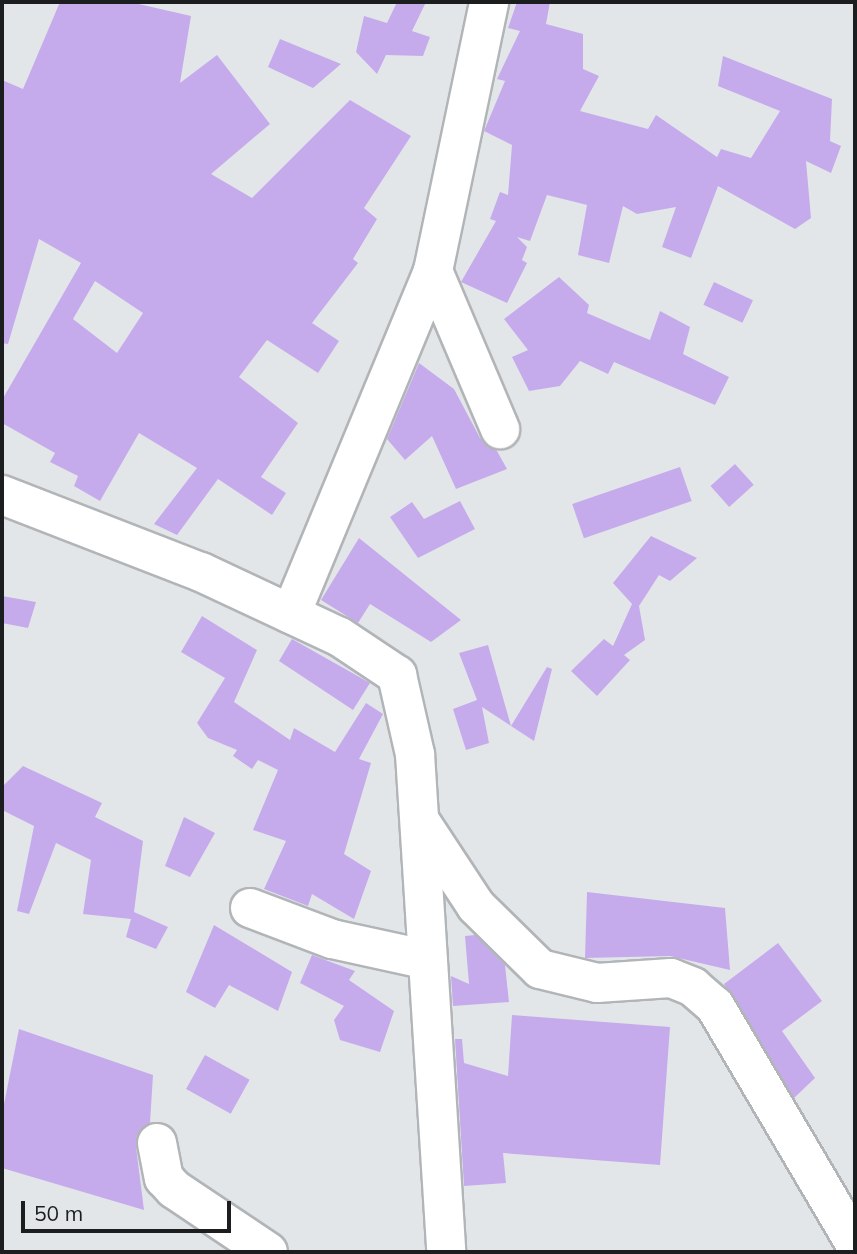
<!DOCTYPE html>
<style>
body{margin:0}
#map{position:relative;width:857px;height:1254px;overflow:hidden;background:#e3e6e9;font-family:Mulish,sans-serif}
div>[style]{position:absolute}
.building>*{inset:0;background:#c6abec;transform-origin:0 0}
.roads{filter:drop-shadow(2px 0 #b2b5b8) drop-shadow(-2px 0 #b2b5b8) drop-shadow(0 2px #b2b5b8) drop-shadow(0 -2px #b2b5b8)}
.minor>*{height:38px;margin:-19px;padding:0 19px;transform-origin:19px;border-radius:19px;background:#fff}
span{translate:-50% -50%;white-space:nowrap;text-align:center;line-height:1.15;-webkit-text-stroke:7px #e3e6e9;paint-order:stroke}
.frame{position:absolute;inset:0;border:4px solid #1c1d1e;pointer-events:none}
.scale{position:absolute;left:21px;top:1201px;width:210px;height:32px;box-sizing:border-box;border:4px solid #1c1d1e;border-top:0;padding-left:9px;font-size:21px;line-height:24px;white-space:nowrap;color:#1c1d1e;-webkit-text-stroke:5px #e3e6e9;paint-order:stroke}
</style>
<div id="map">
<div class="building">
<div style="clip-path:polygon(evenodd,60px 2px,130px 2px,191px 16px,180px 83px,217px 55px,270px 124px,211px 174px,252px 198px,350px 100px,411px 136px,364px 208px,377px 219px,353px 259px,358px 263px,312px 323px,339px 341px,318px 373px,267px 340px,239px 377px,298px 423px,261px 477px,286px 493px,272px 515px,218px 479px,177px 535px,154px 524px,197px 468px,139px 433px,100px 501px,74px 486px,78px 476px,50px 462px,55px 453px,2px 423px,2px 400px,81px 263px,39px 239px,8px 344px,2px 343px,2px 80px,23px 89px,60px 2px,95px 281px,143px 313px,117px 353px,73px 319px,95px 281px)"></div>
<div style="clip-path:polygon(397px 2px,426px 2px,412px 31px,430px 37px,423px 56px,386px 55px,377px 74px,356px 52px,364px 16px,387px 23px)"></div>
<div style="clip-path:polygon(517px 2px,550px 2px,546px 24px,583px 34px,583px 69px,599px 76px,580px 111px,648px 129px,656px 115px,717px 157px,721px 149px,751px 158px,780px 111px,718px 86px,723px 56px,832px 99px,830px 141px,841px 146px,831px 173px,806px 161px,811px 218px,795px 229px,718px 186px,691px 258px,662px 247px,676px 207px,637px 214px,623px 206px,609px 263px,578px 255px,587px 205px,547px 195px,530px 241px,517px 237px,527px 247px,522px 260px,527px 263px,507px 303px,461px 282px,496px 221px,490px 219px,500px 192px,508px 195px,512px 145px,484px 131px,505px 81px,497px 79px,520px 31px,508px 28px)"></div>
<div style="clip-path:polygon(280px 39px,341px 64px,313px 88px,268px 67px)"></div>
<div style="clip-path:polygon(559px 277px,589px 305px,587px 313px,633px 333px,650px 340px,660px 311px,690px 327px,683px 354px,729px 377px,715px 405px,614px 362px,608px 374px,580px 361px,560px 386px,529px 391px,512px 357px,528px 350px,504px 319px)"></div>
<div style="left:714px;top:282px;width:43px;height:25px;rotate:25deg"></div>
<div style="clip-path:polygon(419px 363px,454px 389px,480px 438px,497px 451px,507px 469px,456px 489px,432px 436px,405px 460px,387px 439px)"></div>
<div style="left:735px;top:464px;width:28px;height:33px;rotate:48deg"></div>
<div style="left:680px;top:467px;width:36px;height:114px;rotate:71deg"></div>
<div style="clip-path:polygon(460px 501px,475px 529px,418px 558px,390px 517px,412px 502px,424px 519px)"></div>
<div style="clip-path:polygon(651px 536px,697px 558px,670px 581px,659px 575px,639px 606px,645px 640px,624px 655px,630px 660px,597px 696px,571px 671px,604px 639px,613px 646px,632px 604px,613px 583px)"></div>
<div style="clip-path:polygon(359px 538px,461px 620px,431px 642px,370px 604px,358px 623px,321px 600px)"></div>
<div style="clip-path:polygon(2px 596px,36px 602px,28px 628px,2px 623px)"></div>
<div style="clip-path:polygon(202px 616px,257px 650px,234px 702px,290px 740px,294px 728px,335px 752px,366px 703px,383px 714px,359px 759px,371px 763px,344px 854px,371px 871px,354px 919px,312px 894px,308px 906px,264px 889px,286px 841px,253px 830px,278px 770px,258px 760px,252px 769px,233px 756px,237px 750px,208px 738px,197px 723px,225px 678px,181px 652px)"></div>
<div style="clip-path:polygon(292px 639px,370px 683px,353px 710px,279px 661px)"></div>
<div style="clip-path:polygon(488px 645px,511px 726px,482px 707px,489px 743px,466px 750px,453px 709px,477px 700px,459px 653px)"></div>
<div style="clip-path:polygon(547px 667px,552px 669px,534px 741px,511px 726px)"></div>
<div style="clip-path:polygon(23px 766px,102px 803px,95px 817px,143px 841px,134px 912px,168px 927px,156px 949px,126px 937px,131px 919px,83px 914px,91px 860px,56px 843px,29px 914px,17px 911px,34px 826px,2px 810px,2px 787px)"></div>
<div style="clip-path:polygon(184px 817px,215px 833px,190px 877px,165px 866px)"></div>
<div style="clip-path:polygon(587px 892px,725px 908px,730px 970px,670px 956px,585px 958px)"></div>
<div style="clip-path:polygon(214px 925px,292px 972px,278px 1011px,229px 985px,215px 1008px,186px 992px)"></div>
<div style="clip-path:polygon(475px 935px,505px 965px,509px 1002px,453px 1006px,451px 976px,469px 984px,465px 936px)"></div>
<div style="clip-path:polygon(778px 943px,822px 1001px,782px 1031px,815px 1078px,794px 1098px,724px 984px)"></div>
<div style="clip-path:polygon(312px 955px,355px 971px,349px 980px,394px 1011px,380px 1052px,340px 1040px,334px 1020px,344px 1006px,300px 983px)"></div>
<div style="clip-path:polygon(512px 1015px,670px 1027px,660px 1165px,503px 1153px,506px 1183px,464px 1186px,455px 1039px,462px 1039px,464px 1063px,508px 1076px)"></div>
<div style="clip-path:polygon(19px 1029px,153px 1075px,150px 1123px,137px 1135px,136px 1147px,144px 1210px,2px 1168px,2px 1114px)"></div>
<div style="left:205px;top:1055px;width:51px;height:39px;rotate:29deg"></div>
</div>
<div class="roads">
<div class="minor">
<div style="left:433px;top:271px;width:172px;rotate:67deg"></div>
<div style="left:2px;top:495px;width:213px;rotate:21.2deg"></div>
<div style="left:201px;top:572px;width:153px;rotate:25.1deg"></div>
<div style="left:340px;top:637px;width:69px;rotate:33.7deg"></div>
<div style="left:397px;top:675px;width:81px;rotate:77.2deg"></div>
<div style="left:415px;top:754px;width:499px;rotate:86.4deg"></div>
<div style="left:291px;top:614px;width:371px;rotate:-67.5deg"></div>
<div style="left:433px;top:271px;width:275px;rotate:-78.2deg"></div>
<div style="left:420px;top:821px;width:102px;rotate:56.6deg"></div>
<div style="left:476px;top:906px;width:90px;rotate:44.5deg"></div>
<div style="left:540px;top:969px;width:59px;rotate:13.8deg"></div>
<div style="left:597px;top:983px;width:74px;rotate:-3.9deg"></div>
<div style="left:671px;top:978px;width:24px;rotate:22deg"></div>
<div style="left:693px;top:987px;width:29px;rotate:41deg"></div>
<div style="left:715px;top:1006px;width:276px;rotate:59.5deg"></div>
<div style="left:250px;top:908px;width:88px;rotate:20.7deg"></div>
<div style="left:332px;top:939px;width:98px;rotate:12.3deg"></div>
<div style="left:157px;top:1143px;width:36px;rotate:79deg"></div>
<div style="left:164px;top:1178px;width:15px;rotate:48deg"></div>
<div style="left:174px;top:1189px;width:113px;rotate:33.8deg"></div>
</div>
</div>
<div class="frame"></div>
<div class="scale">50 m</div>
</div>
